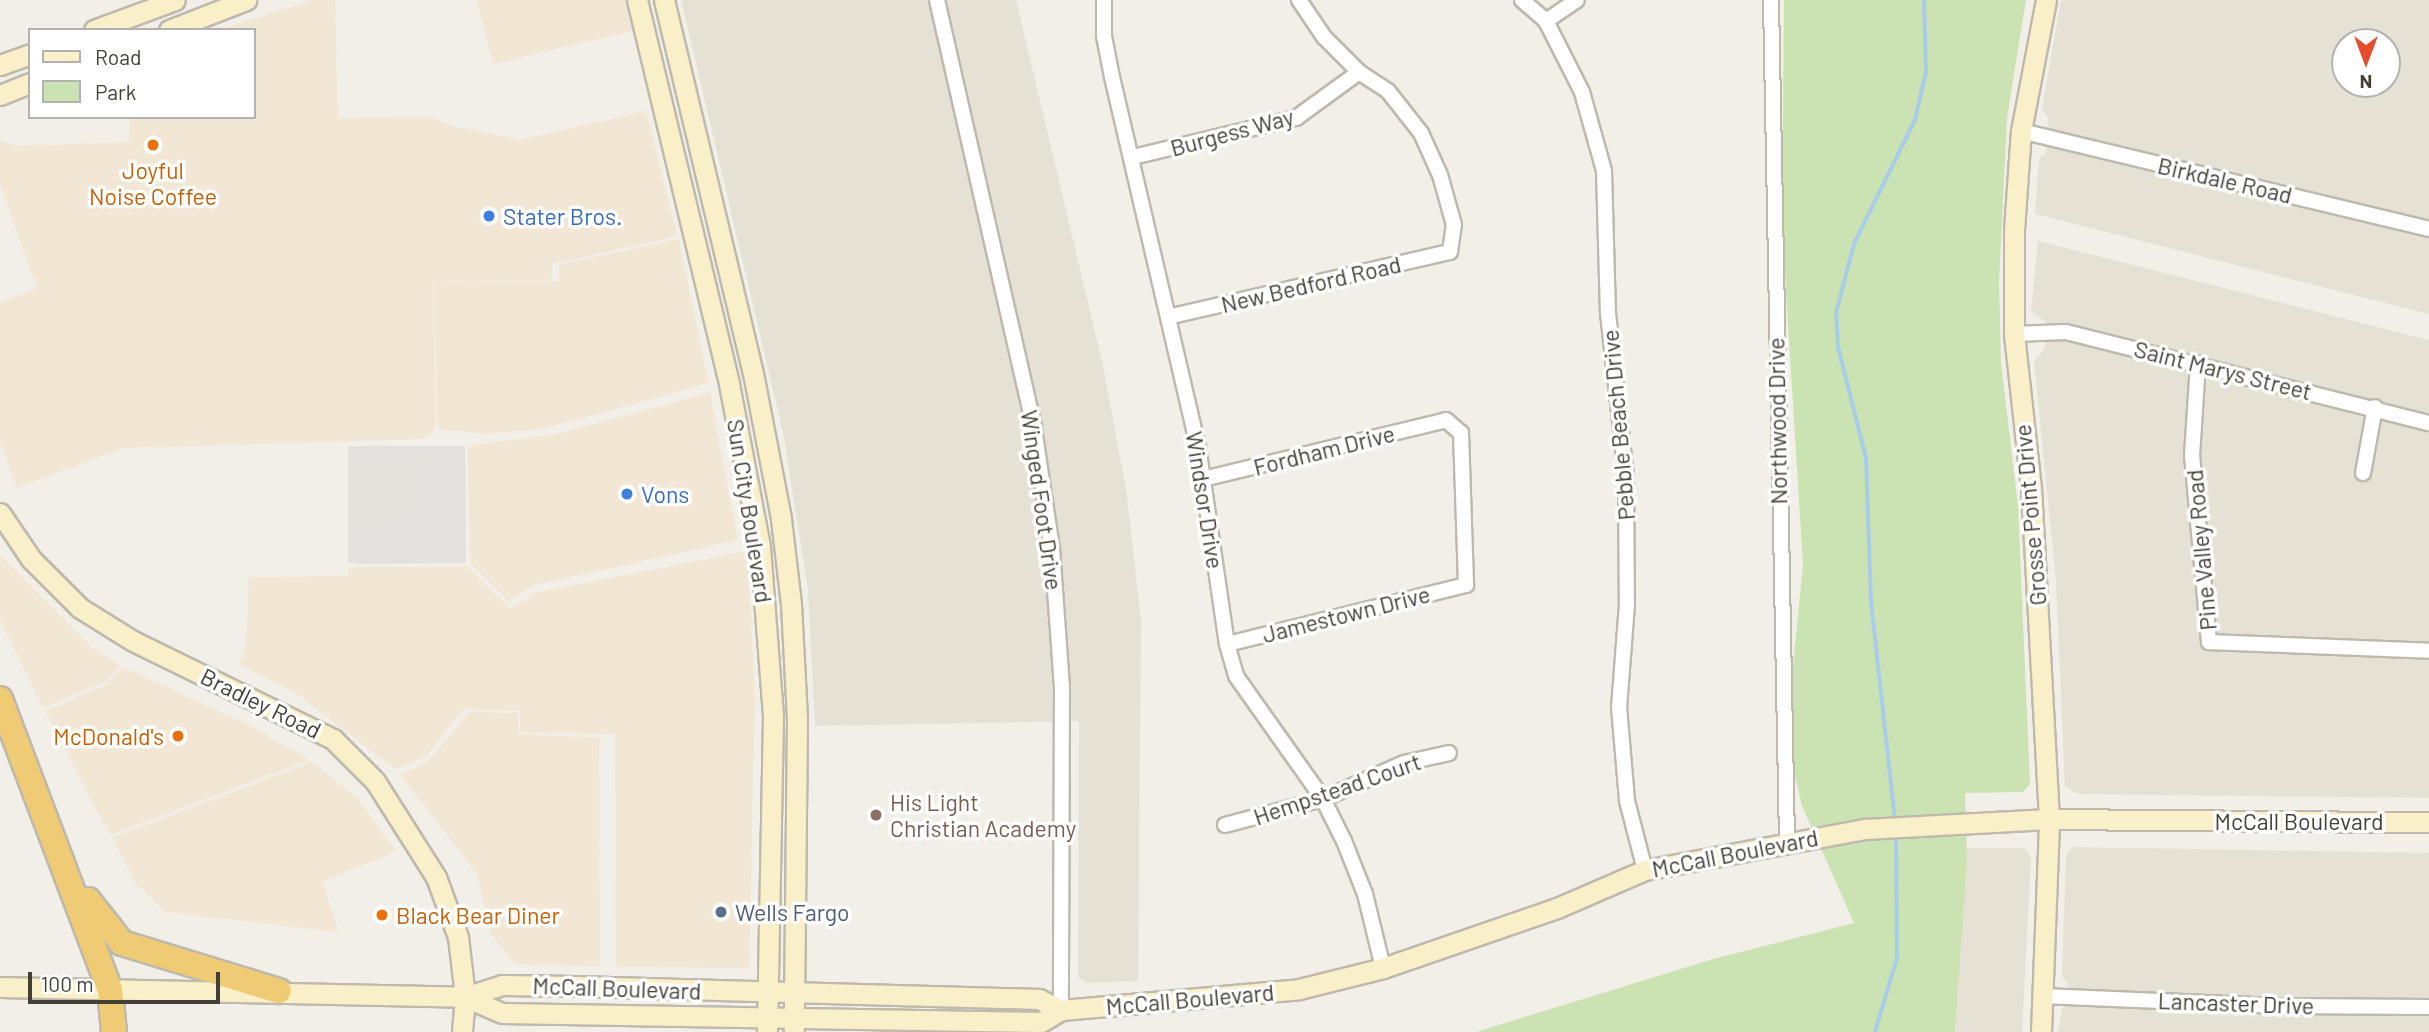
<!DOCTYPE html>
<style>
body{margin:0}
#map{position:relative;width:2429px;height:1032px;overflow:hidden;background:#f1efe7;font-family:Barlow,sans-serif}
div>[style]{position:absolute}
.residential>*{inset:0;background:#e5e1d5}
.commercial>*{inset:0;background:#f2e6d4}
.industrial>*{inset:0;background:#e4e0db;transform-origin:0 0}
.green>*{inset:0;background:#cbe2b3}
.parking>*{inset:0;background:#e3e1de}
.stream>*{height:3.5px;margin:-1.75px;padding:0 1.75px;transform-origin:1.75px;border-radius:1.75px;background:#a9cce9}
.roads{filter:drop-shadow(2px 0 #bfb9ad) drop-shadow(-2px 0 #bfb9ad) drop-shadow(0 2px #bfb9ad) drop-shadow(0 -2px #bfb9ad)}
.street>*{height:14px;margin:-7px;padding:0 7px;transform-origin:7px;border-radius:7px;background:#fff}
.secondary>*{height:19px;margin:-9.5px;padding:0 9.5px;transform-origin:9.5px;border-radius:9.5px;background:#f9efc9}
.highway>*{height:24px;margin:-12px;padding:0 12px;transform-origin:12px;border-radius:12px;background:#efcb74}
.dots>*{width:19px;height:19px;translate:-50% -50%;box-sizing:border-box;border:4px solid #fff;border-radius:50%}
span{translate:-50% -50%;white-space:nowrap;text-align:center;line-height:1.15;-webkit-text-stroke:7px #fff;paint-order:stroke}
.street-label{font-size:23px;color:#443f36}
.food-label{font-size:23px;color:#c56008}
.right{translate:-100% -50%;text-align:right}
.left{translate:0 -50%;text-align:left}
.shop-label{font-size:23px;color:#366cbe}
.education-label{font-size:23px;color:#785e54}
.service-label{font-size:23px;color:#4e5e75}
.legend{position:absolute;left:28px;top:28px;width:228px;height:91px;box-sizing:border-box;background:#fff;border:2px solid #b4b2af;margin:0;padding:9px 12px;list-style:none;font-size:21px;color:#443f36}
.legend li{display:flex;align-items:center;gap:14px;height:35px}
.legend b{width:35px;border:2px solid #b4b2af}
.north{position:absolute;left:2331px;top:28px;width:70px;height:70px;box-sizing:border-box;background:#fff;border:2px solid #b4b2af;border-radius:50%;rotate:180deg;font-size:19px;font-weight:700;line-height:28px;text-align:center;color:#443f36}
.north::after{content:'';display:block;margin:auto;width:24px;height:32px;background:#e44d2b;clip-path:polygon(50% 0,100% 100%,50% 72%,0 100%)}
.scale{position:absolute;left:28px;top:972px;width:192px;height:32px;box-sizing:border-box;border:4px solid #443f36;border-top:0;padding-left:9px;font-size:21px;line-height:24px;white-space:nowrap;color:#443f36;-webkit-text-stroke:5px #fff;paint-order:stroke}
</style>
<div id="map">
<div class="residential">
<div style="clip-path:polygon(681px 0,1016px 0,1103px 366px,1126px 489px,1141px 620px,1138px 981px,1087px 983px,1078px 977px,1079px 721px,815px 726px,808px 589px,783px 432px)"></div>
<div style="clip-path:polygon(evenodd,2061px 0,2429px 0,2429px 314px,2035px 214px,2039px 158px,2046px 154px,2048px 118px,2042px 108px,2061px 0,2345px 42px,2387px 42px,2387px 84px,2345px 84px,2345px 42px)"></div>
<div style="clip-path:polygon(2038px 241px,2429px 340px,2429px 798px,2079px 794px,2065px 787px,2056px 581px,2034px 361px,2045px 348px,2046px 322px,2031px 311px)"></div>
<div style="clip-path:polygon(2073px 847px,2429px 853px,2429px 1032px,2058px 1032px,2068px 982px,2062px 977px,2066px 856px)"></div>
<div style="clip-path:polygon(1967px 848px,2024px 848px,2031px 858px,2022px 1032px,1955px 1032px)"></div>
</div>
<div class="commercial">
<div style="clip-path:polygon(313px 0,335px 0,338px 118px,432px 117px,447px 125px,521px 140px,646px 111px,677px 236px,552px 264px,551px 280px,433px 281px,435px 429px,423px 439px,123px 448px,17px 488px,0 443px,0 303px,37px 288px,0 184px,0 141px,18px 146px,129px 142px,130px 117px,254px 117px,254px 30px,219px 30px)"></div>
<div style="clip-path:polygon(477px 0,625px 0,632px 31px,493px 64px)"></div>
<div style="clip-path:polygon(679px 239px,708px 383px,547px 428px,487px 434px,438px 429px,434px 282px,559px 281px,559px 265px)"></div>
<div style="clip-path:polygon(710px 393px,738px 540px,530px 586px,509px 602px,470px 563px,468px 446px,557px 434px)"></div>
<div style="clip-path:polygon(748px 551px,755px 699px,749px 968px,616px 967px,615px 734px,520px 732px,520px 710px,463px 709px,426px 756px,395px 769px,297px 694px,239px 665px,246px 643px,249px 577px,348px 576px,348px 567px,467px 566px,511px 609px,535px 593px)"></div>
<div style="clip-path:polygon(0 555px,92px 648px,120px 665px,106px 681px,43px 708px,0 620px)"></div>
<div style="clip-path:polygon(123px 667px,249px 725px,309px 760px,110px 835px,45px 711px,108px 684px)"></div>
<div style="clip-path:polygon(470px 712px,518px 713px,518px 734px,599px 738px,600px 966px,515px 964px,491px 934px,477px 874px,400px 774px,428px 762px)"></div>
<div style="clip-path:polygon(312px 762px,356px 797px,396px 851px,322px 882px,339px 932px,166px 912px,136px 884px,112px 838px)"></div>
</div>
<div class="industrial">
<div style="left:465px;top:446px;width:117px;height:117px;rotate:90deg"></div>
</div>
<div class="green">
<div style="clip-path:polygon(1784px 0,2026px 0,2007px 118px,1999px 282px,2001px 363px,2018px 506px,2030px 784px,2023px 792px,1965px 793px,1967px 861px,1955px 1032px,1476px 1032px,1713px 959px,1854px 923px,1802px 806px,1786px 737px,1803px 565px,1782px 227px)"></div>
</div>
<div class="parking">
<div style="clip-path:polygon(366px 446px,423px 446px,414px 458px,355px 458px)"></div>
<div style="clip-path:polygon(439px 450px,465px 450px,466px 563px,355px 564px,354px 527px,408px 526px,408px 517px,416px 516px,415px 469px,433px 467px)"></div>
</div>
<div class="stream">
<div style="left:1895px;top:820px;width:219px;rotate:-96.3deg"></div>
<div style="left:1871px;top:602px;width:144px;rotate:-92deg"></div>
<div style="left:1866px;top:458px;width:114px;rotate:-104.2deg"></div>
<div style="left:1838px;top:347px;width:34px;rotate:-93deg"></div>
<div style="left:1836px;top:313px;width:71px;rotate:-75.4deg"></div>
<div style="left:1854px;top:244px;width:138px;rotate:-63.8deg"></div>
<div style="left:1915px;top:120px;width:49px;rotate:-77.1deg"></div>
<div style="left:1926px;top:72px;width:72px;rotate:-91.6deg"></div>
<div style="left:1875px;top:1032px;width:77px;rotate:-73.4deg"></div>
<div style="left:1897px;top:958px;width:123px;rotate:-90.5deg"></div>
</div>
<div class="roads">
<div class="street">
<div style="left:937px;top:0;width:439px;rotate:77.2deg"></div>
<div style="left:1034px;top:428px;width:121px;rotate:81.5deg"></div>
<div style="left:1052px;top:548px;width:138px;rotate:85.9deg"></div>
<div style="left:1062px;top:686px;width:324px;rotate:90.2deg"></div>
<div style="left:1104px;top:0;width:36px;rotate:90deg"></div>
<div style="left:1104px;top:36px;width:42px;rotate:79deg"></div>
<div style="left:1112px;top:77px;width:379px;rotate:76.9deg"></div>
<div style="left:1198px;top:446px;width:200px;rotate:81.7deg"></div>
<div style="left:1227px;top:644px;width:33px;rotate:74deg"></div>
<div style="left:1236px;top:676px;width:151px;rotate:54.7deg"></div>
<div style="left:1323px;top:799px;width:47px;rotate:63.4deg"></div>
<div style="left:1344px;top:841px;width:57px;rotate:68.4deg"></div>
<div style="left:1365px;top:894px;width:76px;rotate:76.3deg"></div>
<div style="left:1522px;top:0;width:32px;rotate:41deg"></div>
<div style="left:1546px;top:21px;width:80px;rotate:63.1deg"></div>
<div style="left:1582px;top:92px;width:82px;rotate:74.4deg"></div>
<div style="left:1604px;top:171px;width:142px;rotate:88.4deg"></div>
<div style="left:1608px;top:313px;width:163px;rotate:83.7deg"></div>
<div style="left:1626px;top:475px;width:129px;rotate:89.6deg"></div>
<div style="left:1627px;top:604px;width:103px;rotate:94.4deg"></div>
<div style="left:1619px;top:707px;width:94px;rotate:85.1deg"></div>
<div style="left:1627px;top:801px;width:71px;rotate:75.4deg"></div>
<div style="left:1771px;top:0;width:843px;rotate:88.91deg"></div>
<div style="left:1546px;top:21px;width:37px;rotate:-34deg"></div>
<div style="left:2021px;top:131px;width:420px;rotate:13.5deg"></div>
<div style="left:1133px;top:157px;width:168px;rotate:-13.5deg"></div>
<div style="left:1296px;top:118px;width:78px;rotate:-36.1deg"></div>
<div style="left:1172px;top:316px;width:285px;rotate:-13deg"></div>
<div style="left:1450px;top:252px;width:27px;rotate:-82deg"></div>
<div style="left:1454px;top:225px;width:52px;rotate:-105.6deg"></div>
<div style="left:1440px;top:175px;width:46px;rotate:-114.3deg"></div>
<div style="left:1421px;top:133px;width:53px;rotate:-128.2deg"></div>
<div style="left:1388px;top:91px;width:35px;rotate:-147deg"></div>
<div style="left:1359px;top:72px;width:49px;rotate:-135deg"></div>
<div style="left:1324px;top:37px;width:45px;rotate:-124deg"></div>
<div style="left:2014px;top:334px;width:52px;rotate:-2.2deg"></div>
<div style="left:2066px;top:332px;width:374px;rotate:14.1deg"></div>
<div style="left:2198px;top:363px;width:92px;rotate:93.7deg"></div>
<div style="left:2192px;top:455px;width:188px;rotate:84.8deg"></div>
<div style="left:2209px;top:642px;width:220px;rotate:2.3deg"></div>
<div style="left:2363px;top:473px;width:67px;rotate:-79.7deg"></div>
<div style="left:1203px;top:479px;width:250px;rotate:-13.6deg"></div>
<div style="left:1446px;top:420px;width:20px;rotate:41deg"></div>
<div style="left:1461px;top:433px;width:152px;rotate:88.1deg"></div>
<div style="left:1466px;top:585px;width:246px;rotate:166.1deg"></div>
<div style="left:1225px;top:825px;width:101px;rotate:-14.9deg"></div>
<div style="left:1323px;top:799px;width:89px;rotate:-24deg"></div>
<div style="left:1404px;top:763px;width:46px;rotate:-12.5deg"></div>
<div style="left:2042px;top:996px;width:243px;rotate:2.4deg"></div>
<div style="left:2285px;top:1006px;width:144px;rotate:0.4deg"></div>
</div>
<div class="secondary">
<div style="left:637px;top:0;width:395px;rotate:76.5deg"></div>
<div style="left:729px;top:384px;width:166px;rotate:79.2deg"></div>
<div style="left:760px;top:547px;width:170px;rotate:85.6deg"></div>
<div style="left:773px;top:717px;width:315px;rotate:91.1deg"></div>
<div style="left:664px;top:0;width:383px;rotate:76.6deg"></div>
<div style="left:753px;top:373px;width:149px;rotate:79.1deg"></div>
<div style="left:781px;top:519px;width:86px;rotate:83.3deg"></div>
<div style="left:791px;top:604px;width:116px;rotate:87deg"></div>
<div style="left:797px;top:720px;width:312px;rotate:90.6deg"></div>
<div style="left:94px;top:30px;width:86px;rotate:-20.3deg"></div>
<div style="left:169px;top:30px;width:83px;rotate:-21.3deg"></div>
<div style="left:0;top:65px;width:32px;rotate:-20deg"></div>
<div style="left:0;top:95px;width:32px;rotate:-22deg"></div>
<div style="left:0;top:513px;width:55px;rotate:56deg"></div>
<div style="left:31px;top:559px;width:69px;rotate:45deg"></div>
<div style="left:80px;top:608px;width:62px;rotate:31.9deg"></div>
<div style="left:133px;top:641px;width:223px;rotate:26.1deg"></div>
<div style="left:333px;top:739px;width:59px;rotate:45deg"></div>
<div style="left:375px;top:781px;width:114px;rotate:57.6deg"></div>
<div style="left:436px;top:877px;width:64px;rotate:69.9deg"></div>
<div style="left:458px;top:937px;width:60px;rotate:83.3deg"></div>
<div style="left:465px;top:997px;width:35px;rotate:95deg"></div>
<div style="left:0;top:987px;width:465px;rotate:1.2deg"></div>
<div style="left:465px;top:997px;width:39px;rotate:-18deg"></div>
<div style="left:502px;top:985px;width:74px;rotate:0.8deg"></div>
<div style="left:576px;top:986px;width:463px;rotate:1.6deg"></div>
<div style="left:1039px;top:999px;width:25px;rotate:27deg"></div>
<div style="left:465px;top:997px;width:40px;rotate:23.4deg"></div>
<div style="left:502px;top:1013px;width:539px;rotate:0.96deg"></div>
<div style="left:1041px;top:1022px;width:23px;rotate:-31deg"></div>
<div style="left:1061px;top:1010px;width:239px;rotate:-5deg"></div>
<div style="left:1299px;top:989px;width:87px;rotate:-14deg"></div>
<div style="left:1383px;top:968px;width:184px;rotate:-19deg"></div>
<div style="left:1557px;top:908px;width:96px;rotate:-23.4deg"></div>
<div style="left:1645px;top:870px;width:224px;rotate:-10.6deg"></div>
<div style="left:1865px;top:829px;width:184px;rotate:-3.1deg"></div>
<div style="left:2049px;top:819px;width:380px;rotate:0.5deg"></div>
<div style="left:2041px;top:1032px;width:213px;rotate:-87.8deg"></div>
<div style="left:2049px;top:819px;width:331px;rotate:-93.1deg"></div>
<div style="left:2031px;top:488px;width:155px;rotate:-96.3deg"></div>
<div style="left:2014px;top:334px;width:104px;rotate:-90deg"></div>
<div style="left:2014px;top:230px;width:99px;rotate:-86deg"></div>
<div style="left:2021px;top:131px;width:133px;rotate:-79.2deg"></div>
</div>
<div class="highway">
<div style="left:0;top:699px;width:311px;rotate:69.3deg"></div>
<div style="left:110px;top:990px;width:42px;rotate:84.6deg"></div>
<div style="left:88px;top:900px;width:55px;rotate:51.7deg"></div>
<div style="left:122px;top:943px;width:164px;rotate:17deg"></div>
</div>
</div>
<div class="dots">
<div style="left:153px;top:145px;background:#e8710a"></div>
<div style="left:489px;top:216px;background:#3f7fe0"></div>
<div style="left:627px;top:494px;background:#3f7fe0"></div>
<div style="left:178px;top:736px;background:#e8710a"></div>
<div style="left:876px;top:815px;background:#8d6e63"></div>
<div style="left:721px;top:912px;background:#5c6f8a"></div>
<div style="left:382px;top:915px;background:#e8710a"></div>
</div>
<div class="street-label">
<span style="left:1232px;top:132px;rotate:-15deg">Burgess Way</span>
<span style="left:2225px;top:180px;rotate:13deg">Birkdale Road</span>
<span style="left:1311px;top:284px;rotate:-13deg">New Bedford Road</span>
<span style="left:2223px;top:370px;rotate:14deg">Saint Marys Street</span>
<span style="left:1777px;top:421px;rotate:-91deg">Northwood Drive</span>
<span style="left:1618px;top:425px;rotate:-95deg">Pebble Beach Drive</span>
<span style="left:1324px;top:450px;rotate:-14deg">Fordham Drive</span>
<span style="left:1042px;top:500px;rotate:82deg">Winged Foot Drive</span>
<span style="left:1205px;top:500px;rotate:81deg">Windsor Drive</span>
<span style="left:750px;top:511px;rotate:81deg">Sun City Boulevard</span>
<span style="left:2030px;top:515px;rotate:-95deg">Grosse Point Drive</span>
<span style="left:2201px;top:550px;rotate:-95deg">Pine Valley Road</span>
<span style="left:1346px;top:614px;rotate:-14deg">Jamestown Drive</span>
<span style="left:261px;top:703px;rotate:26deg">Bradley Road</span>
<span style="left:1337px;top:789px;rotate:-19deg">Hempstead Court</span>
<span style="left:2299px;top:821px">McCall Boulevard</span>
<span style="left:1735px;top:853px;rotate:-11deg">McCall Boulevard</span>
<span style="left:617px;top:988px;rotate:2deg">McCall Boulevard</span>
<span style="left:1190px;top:999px;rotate:-5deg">McCall Boulevard</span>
<span style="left:2236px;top:1003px;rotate:2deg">Lancaster Drive</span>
</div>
<div class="food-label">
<span style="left:153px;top:183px">Joyful<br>Noise Coffee</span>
<span class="right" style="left:164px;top:736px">McDonald's</span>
<span class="left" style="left:396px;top:915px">Black Bear Diner</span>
</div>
<div class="shop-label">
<span class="left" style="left:503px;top:216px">Stater Bros.</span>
<span class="left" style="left:641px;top:494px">Vons</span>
</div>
<div class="education-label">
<span class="left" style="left:890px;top:815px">His Light<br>Christian Academy</span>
</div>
<div class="service-label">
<span class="left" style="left:735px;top:912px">Wells Fargo</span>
</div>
<ul class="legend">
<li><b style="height:9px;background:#f9efc9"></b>Road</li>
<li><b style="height:19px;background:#cbe2b3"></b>Park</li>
</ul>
<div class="north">N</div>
<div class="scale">100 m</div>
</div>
